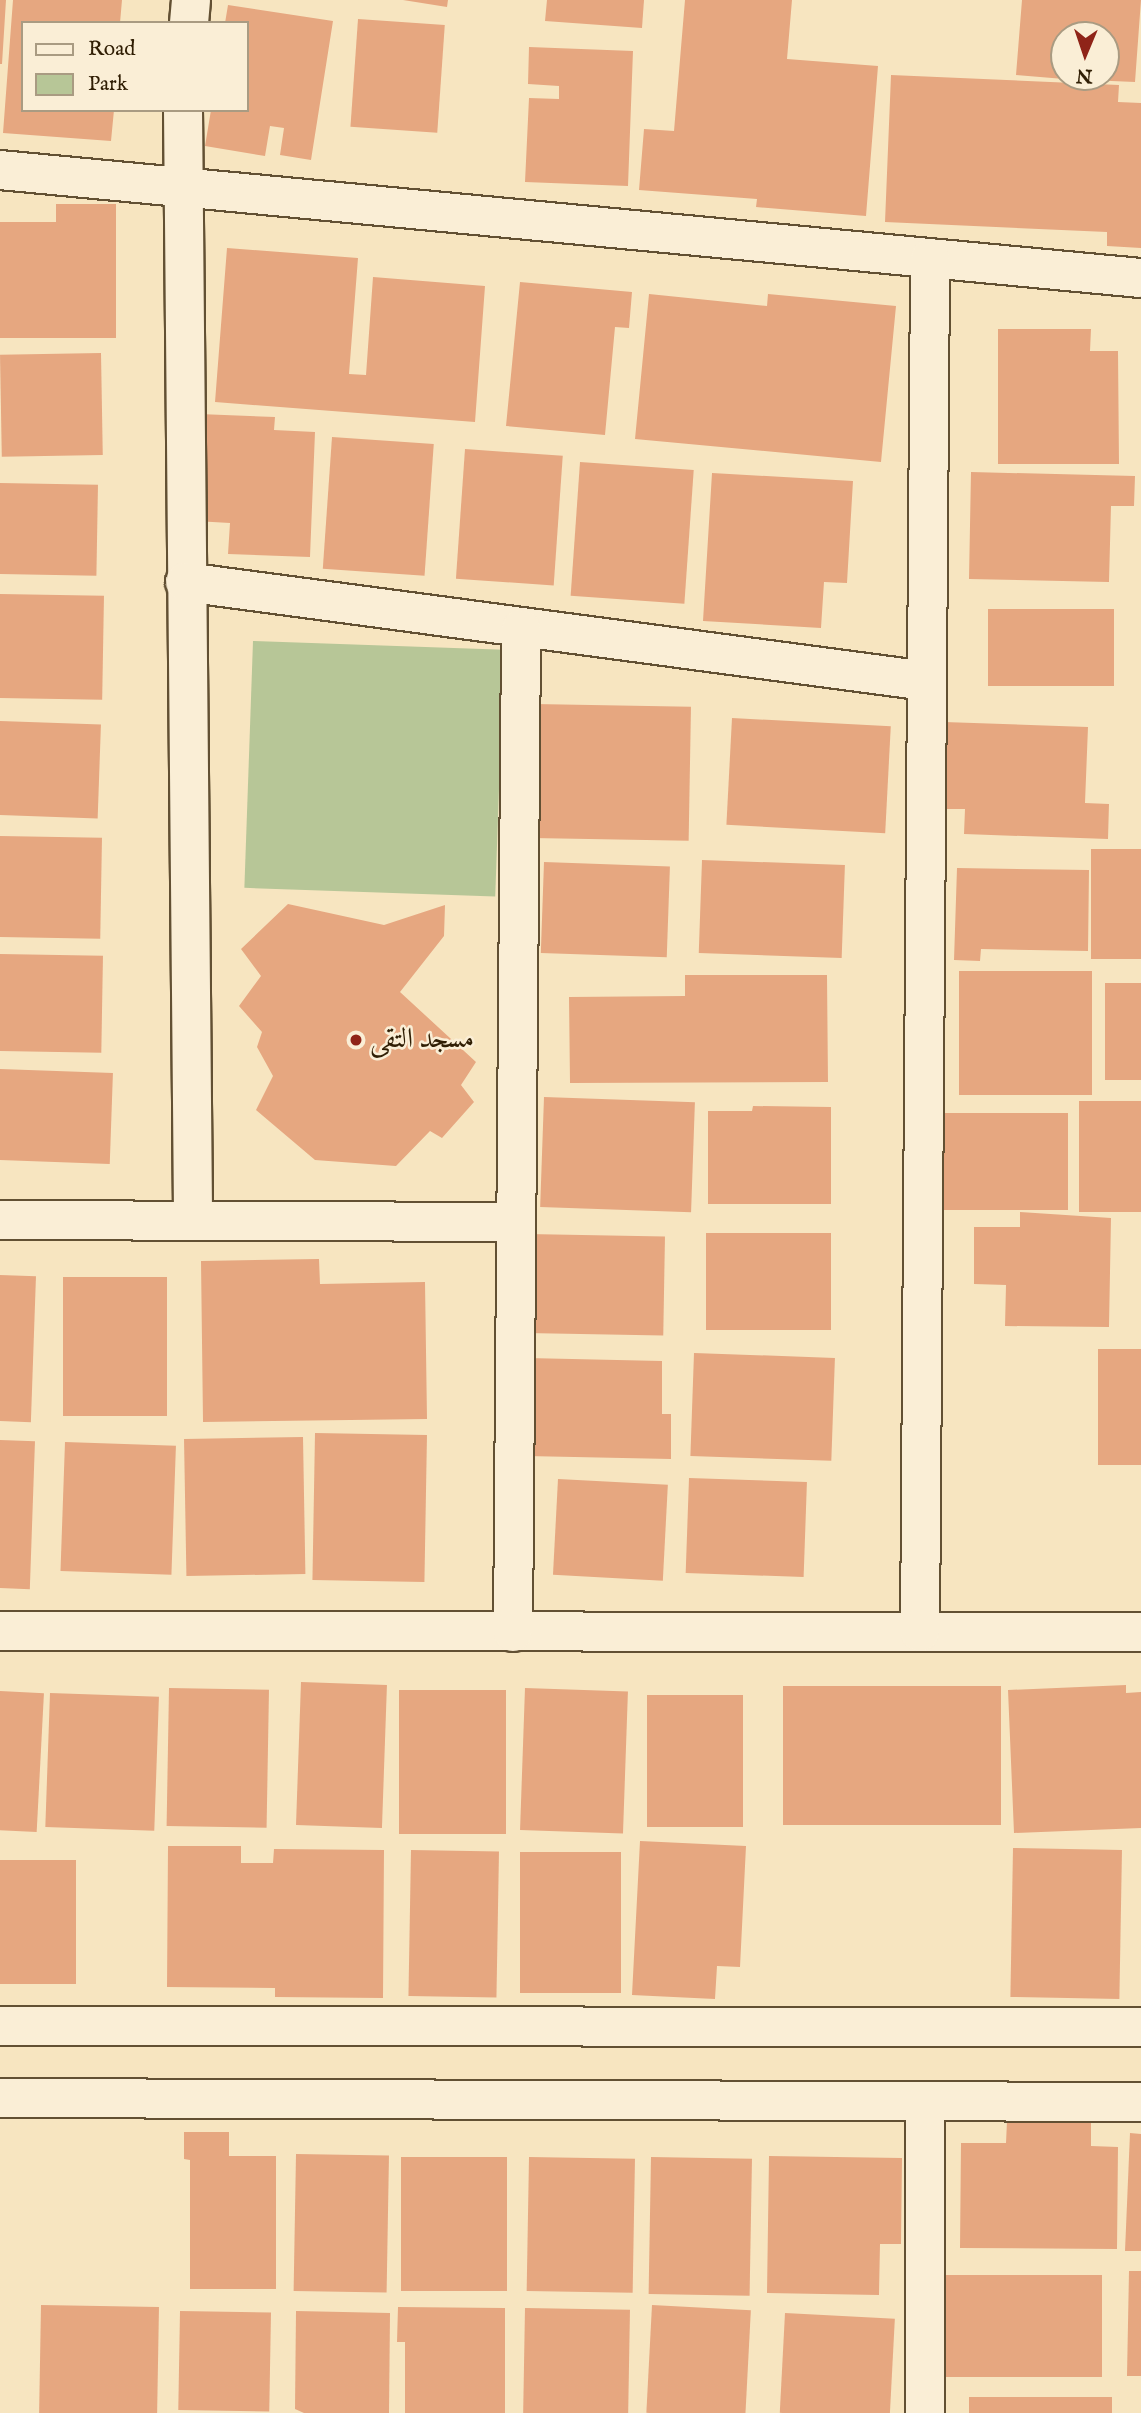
<!DOCTYPE html>
<meta charset="utf-8">
<style>
body{margin:0}
#map{position:relative;width:1141px;height:2413px;overflow:hidden;background:#f7e5c0;font-family:"IM FELL English",Amiri,serif}
div>[style]{position:absolute}
.green>*{inset:0;background:#b7c697;transform-origin:0 0}
.building>*{inset:0;background:#e6a780;transform-origin:0 0}
.roads{filter:drop-shadow(2px 0 #625033) drop-shadow(-2px 0 #625033) drop-shadow(0 2px #625033) drop-shadow(0 -2px #625033)}
.minor>*{height:38px;margin:-19px;padding:0 19px;transform-origin:19px;border-radius:19px;background:#faeed6}
.dots>*{width:19px;height:19px;translate:-50% -50%;box-sizing:border-box;border:4px solid #faeed6;border-radius:50%}
span{translate:-50% -50%;white-space:nowrap;text-align:center;line-height:1.15;-webkit-text-stroke:5px #faeed6;paint-order:stroke}
.poi-label{font-size:28px;color:#301e04}
.left{translate:0 -50%;text-align:left}
.legend{position:absolute;left:21px;top:21px;width:228px;height:91px;box-sizing:border-box;background:#faeed6;border:2px solid #a99b82;margin:0;padding:9px 12px;list-style:none;font-size:21px;color:#301e04}
.legend li{display:flex;align-items:center;gap:14px;height:35px}
.legend b{width:35px;border:2px solid #a99b82}
.north{position:absolute;left:1050px;top:21px;width:70px;height:70px;box-sizing:border-box;background:#faeed6;border:2px solid #a99b82;border-radius:50%;rotate:182deg;font-size:19px;font-weight:700;line-height:28px;text-align:center;color:#301e04}
.north::after{content:'';display:block;margin:auto;width:24px;height:32px;background:#8f2418;clip-path:polygon(50% 0,100% 100%,50% 72%,0 100%)}
</style>
<div id="map">
<div class="green">
<div style="left:253px;top:641px;width:251px;height:247px;rotate:2deg"></div>
</div>
<div class="building">
<div style="clip-path:polygon(0 0,6px 0,2px 64px,0 64px)"></div>
<div style="clip-path:polygon(13px 0,122px 0,120px 23px,23px 23px,23px 110px,114px 110px,111px 141px,3px 133px)"></div>
<div style="clip-path:polygon(403px 0,448px 0,447px 7px)"></div>
<div style="clip-path:polygon(547px 0,644px 0,642px 28px,545px 21px)"></div>
<div style="clip-path:polygon(685px 0,792px 0,787px 59px,878px 66px,866px 216px,756px 207px,757px 199px,639px 190px,644px 129px,674px 131px)"></div>
<div style="clip-path:polygon(1022px 0,1141px 0,1135px 82px,1065px 79px,1106px 77px,1106px 35px,1064px 35px,1064px 79px,1016px 75px)"></div>
<div style="clip-path:polygon(228px 5px,333px 21px,311px 160px,280px 155px,284px 128px,270px 126px,265px 156px,205px 146px,211px 110px,247px 110px,247px 23px,225px 23px)"></div>
<div style="left:358px;top:19px;width:87px;height:108px;rotate:4deg"></div>
<div style="clip-path:polygon(529px 47px,633px 51px,628px 186px,525px 182px,529px 98px,559px 99px,559px 86px,528px 84px)"></div>
<div style="clip-path:polygon(891px 75px,1119px 85px,1118px 102px,1141px 103px,1141px 248px,1107px 246px,1107px 232px,885px 222px)"></div>
<div style="clip-path:polygon(56px 204px,116px 204px,116px 338px,0 338px,0 222px,56px 222px)"></div>
<div style="clip-path:polygon(227px 248px,358px 258px,349px 374px,366px 375px,373px 277px,485px 286px,475px 422px,215px 402px)"></div>
<div style="clip-path:polygon(520px 282px,632px 292px,629px 328px,615px 327px,605px 435px,506px 426px)"></div>
<div style="clip-path:polygon(649px 294px,767px 306px,768px 294px,896px 306px,881px 462px,635px 439px)"></div>
<div style="clip-path:polygon(998px 329px,1091px 329px,1090px 351px,1118px 351px,1119px 464px,998px 464px)"></div>
<div style="left:101px;top:353px;width:102px;height:101px;rotate:89deg"></div>
<div style="clip-path:polygon(199px 414px,275px 417px,274px 430px,315px 432px,310px 557px,228px 554px,230px 523px,195px 521px)"></div>
<div style="left:332px;top:437px;width:102px;height:132px;rotate:4deg"></div>
<div style="left:465px;top:449px;width:98px;height:130px;rotate:4deg"></div>
<div style="left:580px;top:462px;width:114px;height:134px;rotate:4deg"></div>
<div style="clip-path:polygon(971px 472px,1135px 476px,1134px 506px,1111px 506px,1109px 582px,969px 579px)"></div>
<div style="clip-path:polygon(712px 473px,853px 481px,847px 583px,824px 582px,821px 628px,703px 621px)"></div>
<div style="left:0;top:483px;width:98px;height:91px;rotate:1deg"></div>
<div style="left:0;top:594px;width:104px;height:104px;rotate:1deg"></div>
<div style="left:1114px;top:609px;width:77px;height:126px;rotate:90deg"></div>
<div style="left:534px;top:704px;width:157px;height:134px;rotate:1deg"></div>
<div style="left:732px;top:718px;width:159px;height:107px;rotate:3deg"></div>
<div style="left:0;top:721px;width:101px;height:94px;rotate:2deg"></div>
<div style="clip-path:polygon(944px 722px,1088px 727px,1085px 803px,1109px 804px,1108px 839px,964px 834px,965px 809px,940px 809px)"></div>
<div style="left:0;top:836px;width:102px;height:101px;rotate:1deg"></div>
<div style="left:1091px;top:849px;width:50px;height:110px"></div>
<div style="left:702px;top:860px;width:143px;height:93px;rotate:2deg"></div>
<div style="left:544px;top:862px;width:126px;height:91px;rotate:2deg"></div>
<div style="clip-path:polygon(957px 868px,1089px 870px,1088px 951px,981px 949px,980px 961px,954px 960px)"></div>
<div style="clip-path:polygon(288px 904px,384px 925px,445px 905px,444px 936px,400px 992px,476px 1062px,461px 1085px,474px 1102px,442px 1138px,430px 1131px,396px 1166px,315px 1160px,256px 1110px,273px 1076px,257px 1047px,262px 1032px,239px 1006px,261px 976px,241px 949px)"></div>
<div style="left:0;top:954px;width:103px;height:97px;rotate:1deg"></div>
<div style="left:1092px;top:971px;width:124px;height:133px;rotate:90deg"></div>
<div style="clip-path:polygon(685px 975px,827px 975px,828px 1082px,570px 1083px,569px 997px,685px 996px)"></div>
<div style="left:1105px;top:983px;width:36px;height:97px"></div>
<div style="left:0;top:1069px;width:113px;height:91px;rotate:2deg"></div>
<div style="left:544px;top:1097px;width:151px;height:110px;rotate:2deg"></div>
<div style="left:1079px;top:1101px;width:62px;height:111px"></div>
<div style="clip-path:polygon(753px 1106px,831px 1107px,831px 1204px,708px 1204px,708px 1111px,752px 1111px)"></div>
<div style="left:942px;top:1113px;width:126px;height:97px"></div>
<div style="clip-path:polygon(1020px 1212px,1111px 1218px,1109px 1327px,1005px 1326px,1006px 1285px,974px 1284px,974px 1227px,1020px 1227px)"></div>
<div style="left:706px;top:1233px;width:125px;height:97px"></div>
<div style="left:527px;top:1234px;width:138px;height:99px;rotate:1deg"></div>
<div style="clip-path:polygon(319px 1259px,320px 1284px,425px 1282px,427px 1419px,203px 1422px,201px 1261px)"></div>
<div style="left:0;top:1275px;width:36px;height:146px;rotate:2deg"></div>
<div style="left:63px;top:1277px;width:104px;height:139px"></div>
<div style="left:1098px;top:1349px;width:43px;height:116px"></div>
<div style="left:694px;top:1353px;width:141px;height:103px;rotate:2deg"></div>
<div style="clip-path:polygon(527px 1358px,662px 1361px,662px 1414px,671px 1414px,671px 1459px,526px 1456px)"></div>
<div style="left:315px;top:1433px;width:112px;height:147px;rotate:1deg"></div>
<div style="left:303px;top:1437px;width:137px;height:119px;rotate:89deg"></div>
<div style="left:0;top:1440px;width:35px;height:148px;rotate:2deg"></div>
<div style="left:65px;top:1442px;width:111px;height:129px;rotate:2deg"></div>
<div style="left:689px;top:1478px;width:118px;height:95px;rotate:2deg"></div>
<div style="left:558px;top:1479px;width:110px;height:96px;rotate:3deg"></div>
<div style="left:301px;top:1682px;width:86px;height:143px;rotate:2deg"></div>
<div style="clip-path:polygon(1126px 1685px,1126px 1693px,1141px 1692px,1141px 1828px,1014px 1833px,1008px 1690px)"></div>
<div style="left:783px;top:1686px;width:218px;height:139px"></div>
<div style="left:169px;top:1688px;width:100px;height:138px;rotate:1deg"></div>
<div style="left:525px;top:1688px;width:103px;height:142px;rotate:2deg"></div>
<div style="left:399px;top:1690px;width:107px;height:144px"></div>
<div style="left:0;top:1691px;width:44px;height:139px;rotate:3deg"></div>
<div style="left:50px;top:1693px;width:109px;height:134px;rotate:2deg"></div>
<div style="left:647px;top:1695px;width:96px;height:132px"></div>
<div style="clip-path:polygon(640px 1841px,746px 1846px,740px 1967px,717px 1966px,715px 1999px,632px 1995px)"></div>
<div style="clip-path:polygon(168px 1846px,241px 1846px,241px 1863px,273px 1863px,274px 1849px,384px 1850px,383px 1998px,275px 1997px,275px 1988px,167px 1987px)"></div>
<div style="left:1013px;top:1848px;width:109px;height:149px;rotate:1deg"></div>
<div style="left:411px;top:1850px;width:88px;height:146px;rotate:1deg"></div>
<div style="left:520px;top:1852px;width:101px;height:141px"></div>
<div style="left:76px;top:1860px;width:124px;height:76px;rotate:90deg"></div>
<div style="clip-path:polygon(1007px 2121px,1091px 2122px,1091px 2146px,1118px 2147px,1117px 2249px,960px 2248px,961px 2143px,1006px 2143px)"></div>
<div style="clip-path:polygon(184px 2132px,229px 2132px,229px 2156px,276px 2156px,276px 2289px,190px 2289px,190px 2160px,184px 2159px)"></div>
<div style="clip-path:polygon(1130px 2133px,1141px 2134px,1141px 2251px,1125px 2251px)"></div>
<div style="left:296px;top:2154px;width:93px;height:137px;rotate:1deg"></div>
<div style="clip-path:polygon(769px 2156px,902px 2158px,901px 2244px,880px 2244px,879px 2295px,767px 2293px)"></div>
<div style="left:401px;top:2157px;width:106px;height:134px"></div>
<div style="left:529px;top:2157px;width:106px;height:134px;rotate:1deg"></div>
<div style="left:651px;top:2157px;width:101px;height:137px;rotate:1deg"></div>
<div style="clip-path:polygon(1129px 2271px,1141px 2271px,1141px 2376px,1127px 2376px)"></div>
<div style="left:942px;top:2275px;width:160px;height:102px"></div>
<div style="left:41px;top:2305px;width:118px;height:108px;rotate:1deg"></div>
<div style="left:652px;top:2305px;width:99px;height:108px;rotate:3deg"></div>
<div style="clip-path:polygon(398px 2307px,505px 2308px,505px 2413px,405px 2413px,405px 2342px,397px 2342px)"></div>
<div style="left:525px;top:2308px;width:105px;height:105px;rotate:1deg"></div>
<div style="left:180px;top:2311px;width:91px;height:99px;rotate:1deg"></div>
<div style="clip-path:polygon(296px 2311px,390px 2313px,389px 2413px,304px 2413px,295px 2409px)"></div>
<div style="left:785px;top:2313px;width:110px;height:100px;rotate:3deg"></div>
<div style="left:1112px;top:2397px;width:16px;height:143px;rotate:90deg"></div>
</div>
<div class="roads">
<div class="minor">
<div style="left:189px;top:23px;width:23px;rotate:-85deg"></div>
<div style="left:183px;top:110px;width:1111px;rotate:89.48deg"></div>
<div style="left:0;top:170px;width:1146px;rotate:5.41deg"></div>
<div style="left:185px;top:582px;width:748px;rotate:7.61deg"></div>
<div style="left:0;top:1220px;width:515px;rotate:0.22deg"></div>
<div style="left:0;top:1631px;width:1141px;rotate:0.05deg"></div>
<div style="left:513px;top:1632px;width:1003px;rotate:-89.54deg"></div>
<div style="left:920px;top:1632px;width:1374px;rotate:-89.58deg"></div>
<div style="left:0;top:2026px;width:1141px;rotate:0.05deg"></div>
<div style="left:0;top:2098px;width:1141px;rotate:0.2deg"></div>
<div style="left:925px;top:2413px;width:312px;rotate:-90deg"></div>
</div>
</div>
<div class="dots">
<div style="left:356px;top:1040px;background:#8f2418"></div>
</div>
<div class="poi-label">
<span class="left" style="left:370px;top:1040px">مسجد التقى</span>
</div>
<ul class="legend">
<li><b style="height:9px;background:#faeed6"></b>Road</li>
<li><b style="height:19px;background:#b7c697"></b>Park</li>
</ul>
<div class="north">N</div>
</div>
